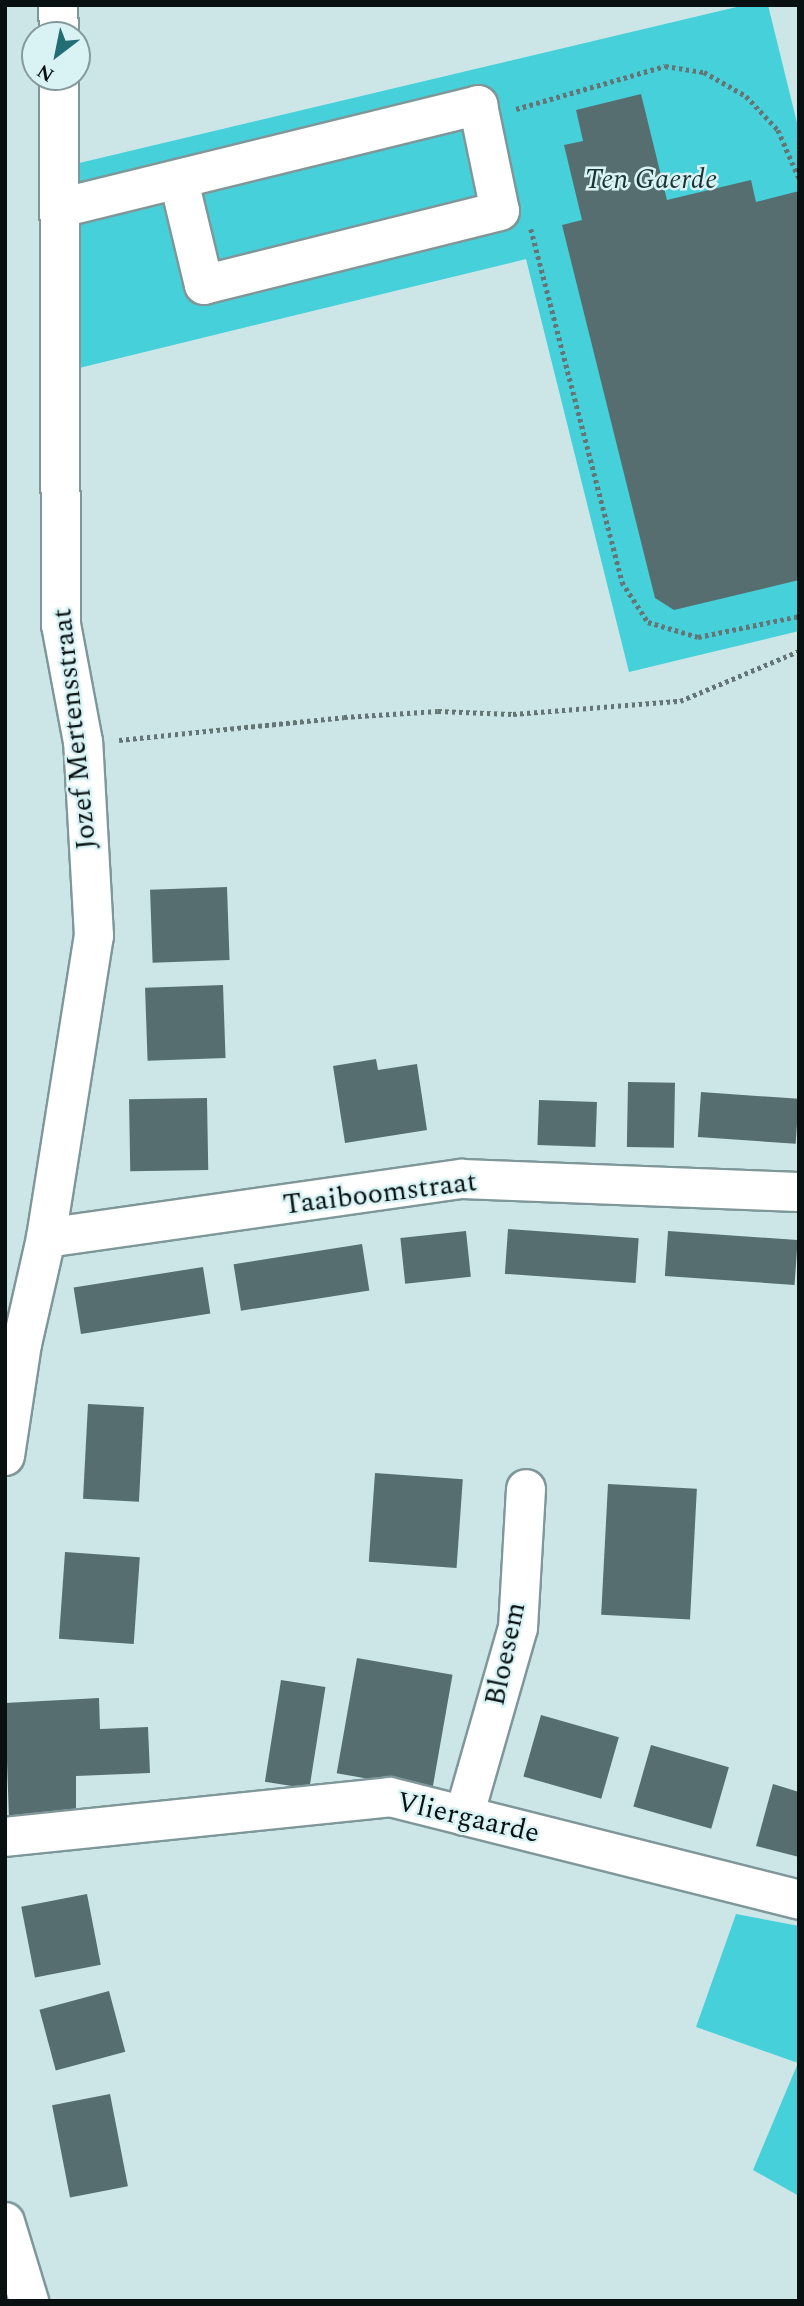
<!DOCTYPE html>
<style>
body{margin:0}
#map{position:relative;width:804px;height:2306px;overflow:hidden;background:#cce6e7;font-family:Spectral,serif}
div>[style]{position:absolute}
.green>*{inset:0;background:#45d0da}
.building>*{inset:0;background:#576e70;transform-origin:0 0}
.path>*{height:4.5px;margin-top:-2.25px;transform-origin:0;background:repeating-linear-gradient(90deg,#657576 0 3.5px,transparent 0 7px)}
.roads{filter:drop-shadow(2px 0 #7f9799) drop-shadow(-2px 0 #7f9799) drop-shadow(0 2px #7f9799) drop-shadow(0 -2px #7f9799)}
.minor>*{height:38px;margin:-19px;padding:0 19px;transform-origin:19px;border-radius:19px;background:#fff}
span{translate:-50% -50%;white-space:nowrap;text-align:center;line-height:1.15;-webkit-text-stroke:5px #d9f3f5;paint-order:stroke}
.park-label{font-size:28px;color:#1b3335;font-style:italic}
.street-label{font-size:28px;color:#081011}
.frame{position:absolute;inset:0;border:7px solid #081011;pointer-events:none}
.north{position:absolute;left:21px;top:21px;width:70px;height:70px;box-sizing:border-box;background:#d9f3f5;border:2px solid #85989a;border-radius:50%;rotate:212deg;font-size:19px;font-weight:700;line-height:28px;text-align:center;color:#081011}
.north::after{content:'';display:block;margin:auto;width:24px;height:32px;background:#236e74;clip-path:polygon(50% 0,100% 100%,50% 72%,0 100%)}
</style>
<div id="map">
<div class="green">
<div style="clip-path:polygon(745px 5px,768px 5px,799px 131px,799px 631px,629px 672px,526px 259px,75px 369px,75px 164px)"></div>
<div style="clip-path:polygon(736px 1914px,799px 1926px,799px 2196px,753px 2170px,798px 2063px,696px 2027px)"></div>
</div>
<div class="building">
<div style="clip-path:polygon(641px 94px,667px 200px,751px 180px,756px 202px,799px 191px,799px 580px,674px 610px,655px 598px,562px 225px,582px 220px,564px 145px,583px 141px,576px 110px)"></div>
<div style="left:227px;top:887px;width:73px;height:77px;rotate:88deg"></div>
<div style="left:223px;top:985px;width:73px;height:78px;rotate:88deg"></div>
<div style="clip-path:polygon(376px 1059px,378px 1070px,417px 1064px,427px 1130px,345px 1143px,333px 1066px)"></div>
<div style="left:628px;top:1082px;width:47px;height:65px;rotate:1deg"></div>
<div style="left:701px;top:1092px;width:98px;height:45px;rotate:4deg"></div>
<div style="left:207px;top:1098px;width:72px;height:78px;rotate:89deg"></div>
<div style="left:539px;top:1100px;width:58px;height:45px;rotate:2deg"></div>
<div style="left:508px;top:1229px;width:131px;height:45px;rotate:4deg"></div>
<div style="left:466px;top:1231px;width:46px;height:66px;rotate:84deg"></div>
<div style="left:668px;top:1231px;width:130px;height:45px;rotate:4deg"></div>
<div style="left:362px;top:1244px;width:47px;height:130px;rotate:81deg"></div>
<div style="left:203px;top:1267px;width:47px;height:131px;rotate:81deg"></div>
<div style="left:88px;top:1404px;width:56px;height:95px;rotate:3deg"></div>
<div style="left:375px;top:1473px;width:88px;height:89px;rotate:4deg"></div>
<div style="left:608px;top:1484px;width:89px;height:131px;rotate:3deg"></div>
<div style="left:65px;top:1552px;width:75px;height:87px;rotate:4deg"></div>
<div style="left:357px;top:1658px;width:97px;height:117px;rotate:10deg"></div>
<div style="left:281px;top:1680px;width:45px;height:103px;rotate:9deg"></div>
<div style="clip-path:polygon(99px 1698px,100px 1729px,148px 1727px,150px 1773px,76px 1776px,76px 1818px,9px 1819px,5px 1703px)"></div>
<div style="left:541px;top:1715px;width:81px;height:64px;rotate:16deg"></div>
<div style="left:651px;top:1745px;width:81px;height:64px;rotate:16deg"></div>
<div style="clip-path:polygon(773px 1784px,799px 1792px,799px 1857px,756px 1846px)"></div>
<div style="left:87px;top:1894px;width:72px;height:67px;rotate:79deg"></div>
<div style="left:109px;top:1991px;width:63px;height:72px;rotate:75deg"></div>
<div style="left:110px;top:2094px;width:94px;height:59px;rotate:79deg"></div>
</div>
<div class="path">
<div style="left:516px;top:109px;width:155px;rotate:-16.1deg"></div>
<div style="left:665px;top:66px;width:39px;rotate:9deg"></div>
<div style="left:704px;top:72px;width:48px;rotate:29.7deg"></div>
<div style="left:746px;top:96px;width:47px;rotate:46.7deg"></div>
<div style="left:778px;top:130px;width:52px;rotate:66.4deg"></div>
<div style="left:531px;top:229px;width:365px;rotate:75.5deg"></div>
<div style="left:622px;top:582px;width:48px;rotate:57deg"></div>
<div style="left:648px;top:622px;width:52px;rotate:16.7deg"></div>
<div style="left:698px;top:637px;width:103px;rotate:-11.7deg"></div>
<div style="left:119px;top:740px;width:226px;rotate:-5.8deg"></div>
<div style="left:344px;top:717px;width:94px;rotate:-3.7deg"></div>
<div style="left:438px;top:711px;width:75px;rotate:2.3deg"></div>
<div style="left:513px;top:714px;width:168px;rotate:-4.5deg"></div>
<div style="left:680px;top:701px;width:129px;rotate:-22.8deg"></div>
</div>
<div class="roads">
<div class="minor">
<div style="left:58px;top:5px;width:30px;rotate:88deg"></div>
<div style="left:60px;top:208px;width:431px;rotate:-13.8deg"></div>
<div style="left:478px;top:105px;width:108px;rotate:78.3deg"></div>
<div style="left:500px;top:211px;width:305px;rotate:166deg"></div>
<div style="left:204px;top:285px;width:107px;rotate:-103.5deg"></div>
<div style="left:46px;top:1238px;width:420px;rotate:-8.1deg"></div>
<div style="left:462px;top:1179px;width:337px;rotate:2.2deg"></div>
<div style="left:5px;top:1456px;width:113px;rotate:-81.4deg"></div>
<div style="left:22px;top:1344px;width:109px;rotate:-77.2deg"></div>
<div style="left:46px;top:1238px;width:306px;rotate:-81deg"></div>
<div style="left:94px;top:936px;width:194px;rotate:-93.2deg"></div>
<div style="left:83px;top:742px;width:119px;rotate:-100.6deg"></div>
<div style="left:61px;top:625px;width:548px;rotate:-90.21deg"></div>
<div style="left:464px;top:1816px;width:196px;rotate:-74deg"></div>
<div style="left:518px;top:1628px;width:139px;rotate:-86.7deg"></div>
<div style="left:5px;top:1837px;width:387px;rotate:-5.9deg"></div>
<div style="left:390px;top:1797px;width:422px;rotate:14.1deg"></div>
<div style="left:5px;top:2222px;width:83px;rotate:73.1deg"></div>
</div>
</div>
<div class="park-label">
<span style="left:651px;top:180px">Ten Gaerde</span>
</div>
<div class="street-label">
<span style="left:75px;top:729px;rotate:-96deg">Jozef Mertensstraat</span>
<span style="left:380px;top:1194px;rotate:-7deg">Taaiboomstraat</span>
<span style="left:506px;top:1654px;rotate:-78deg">Bloesem</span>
<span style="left:468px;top:1818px;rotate:13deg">Vliergaarde</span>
</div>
<div class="frame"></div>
<div class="north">N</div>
</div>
